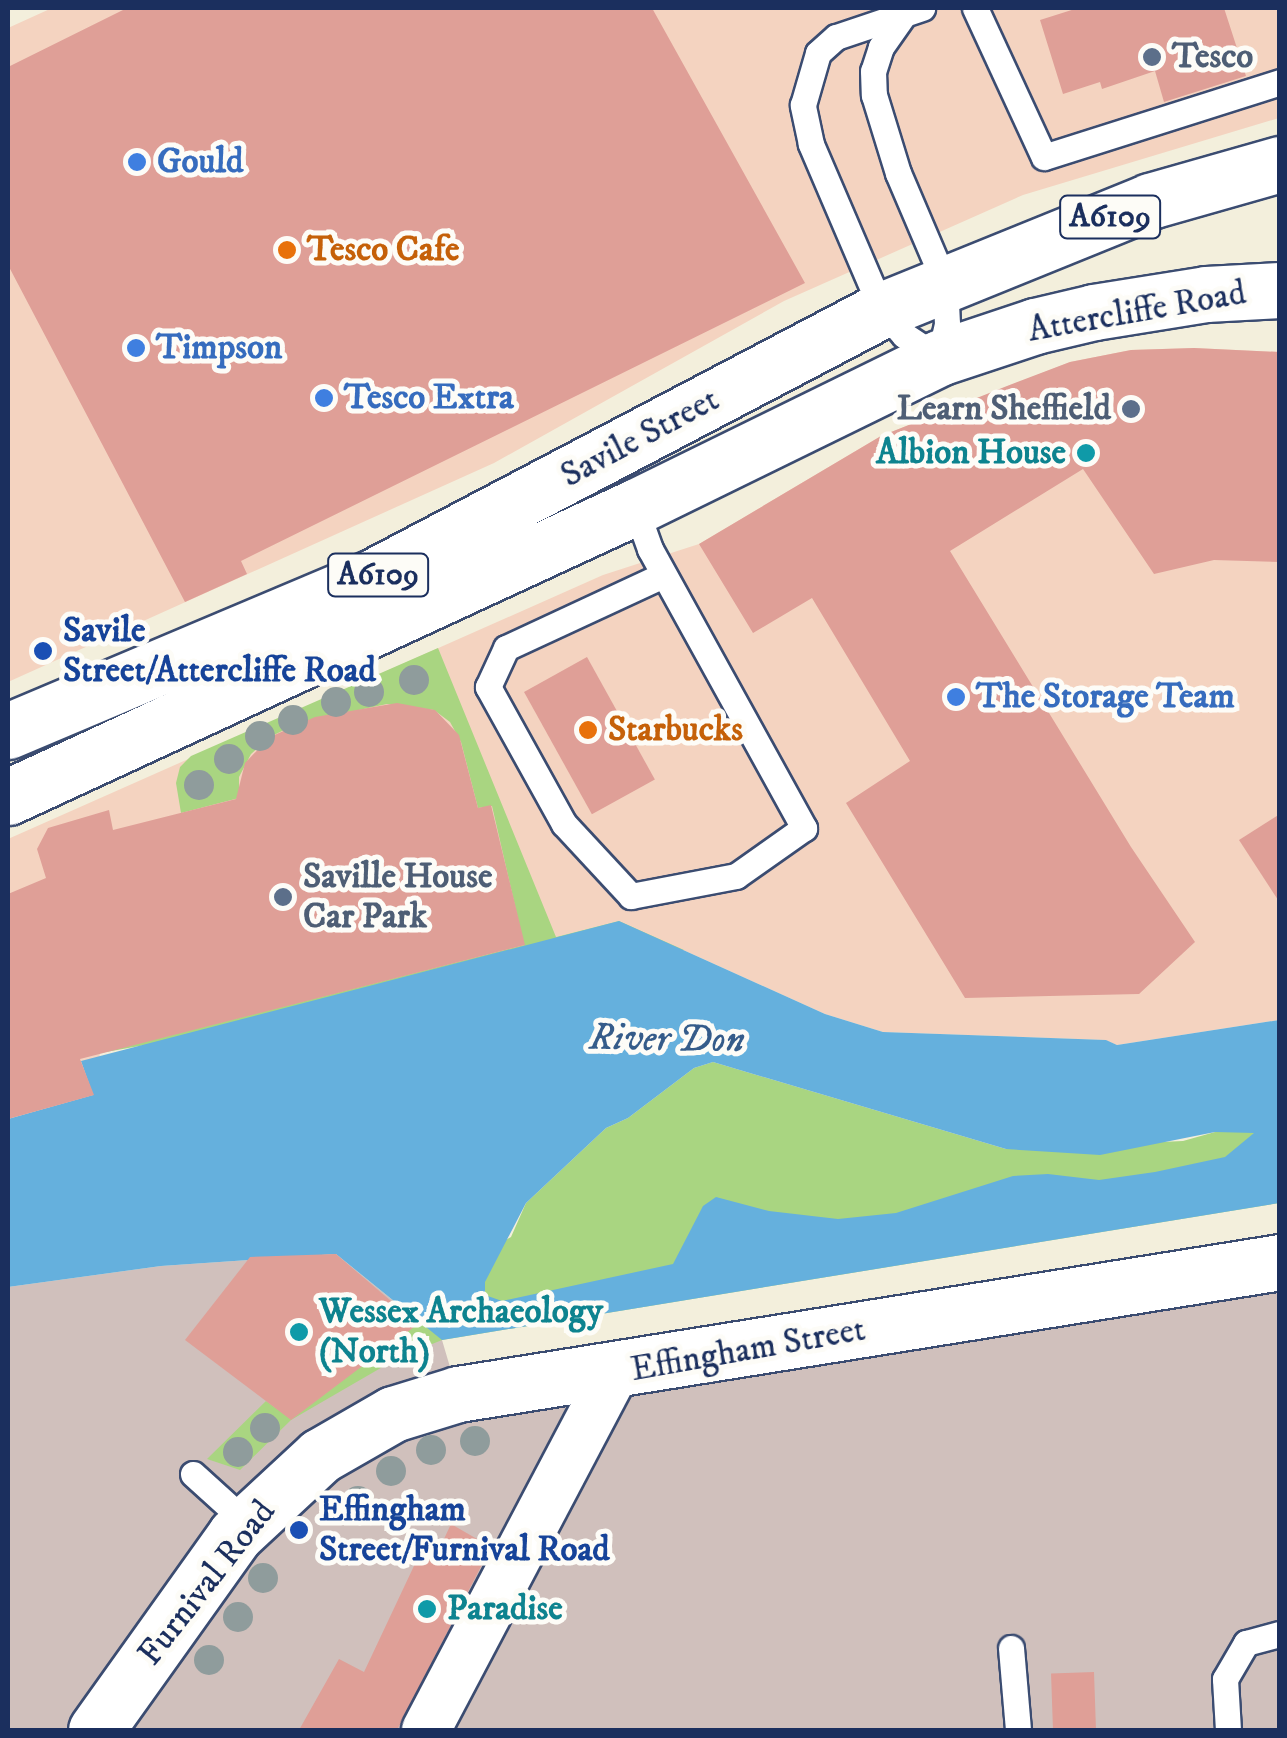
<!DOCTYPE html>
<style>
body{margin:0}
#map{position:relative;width:1287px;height:1738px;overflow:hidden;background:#f3efdc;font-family:"IM FELL DW Pica",serif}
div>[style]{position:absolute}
.built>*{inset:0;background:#f4d3c0}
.industrial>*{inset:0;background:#d0c0bc}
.green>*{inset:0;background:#a9d581}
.water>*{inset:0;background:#65b0dd}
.building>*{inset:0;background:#df9f97;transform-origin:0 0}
.roads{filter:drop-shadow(2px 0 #3b4c71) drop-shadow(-2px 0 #3b4c71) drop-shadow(0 2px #3b4c71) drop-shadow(0 -2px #3b4c71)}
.service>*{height:25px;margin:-12.5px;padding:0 12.5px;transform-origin:12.5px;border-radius:12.5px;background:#fff}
.minor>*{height:48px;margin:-24px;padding:0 24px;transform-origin:24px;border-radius:24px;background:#fff}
.secondary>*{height:55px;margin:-27.5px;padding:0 27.5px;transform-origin:27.5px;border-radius:27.5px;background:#fff}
.primary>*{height:55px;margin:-27.5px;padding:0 27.5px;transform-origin:27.5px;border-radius:27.5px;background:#fff}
.trees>*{width:30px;height:30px;margin:-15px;border-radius:50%;background:#8f9c9c}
.dots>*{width:28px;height:28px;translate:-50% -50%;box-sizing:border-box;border:5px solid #fdfcf7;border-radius:50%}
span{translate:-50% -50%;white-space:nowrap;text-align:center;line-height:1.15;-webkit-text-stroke:10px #fdfcf7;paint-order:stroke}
.shield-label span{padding:2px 8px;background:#fdfcf7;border:2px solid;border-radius:8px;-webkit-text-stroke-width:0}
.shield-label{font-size:32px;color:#1b2f5e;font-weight:700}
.service-label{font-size:35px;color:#4e5e75;font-weight:700}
.left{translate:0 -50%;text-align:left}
.right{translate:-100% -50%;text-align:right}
.shop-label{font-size:35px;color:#366cbe;font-weight:700}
.food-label{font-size:35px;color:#c56008;font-weight:700}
.street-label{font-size:35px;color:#1b2f5e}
.culture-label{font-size:35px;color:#0d838f;font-weight:700}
.transit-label{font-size:35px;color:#164399;font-weight:700}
.water-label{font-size:38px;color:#355c8a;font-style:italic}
.frame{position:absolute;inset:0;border:10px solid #1b2f5e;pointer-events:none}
</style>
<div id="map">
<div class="built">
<div style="clip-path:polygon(52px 8px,1279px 8px,1279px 118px,1023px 195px,784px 301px,494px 463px,8px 682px,8px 28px)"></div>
<div style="clip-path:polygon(1194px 348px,1279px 352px,1279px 1020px,1117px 1045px,1105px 1040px,883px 1032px,825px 1014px,619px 921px,100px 1053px,94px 1095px,8px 1119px,8px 839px,603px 575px,699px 544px,881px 436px,1070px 362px,1131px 350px)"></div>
</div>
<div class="industrial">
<div style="clip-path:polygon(336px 1254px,442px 1340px,458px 1394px,1279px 1262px,1279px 1730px,8px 1730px,8px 1287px,161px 1266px)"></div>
</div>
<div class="green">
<div style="clip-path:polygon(438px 648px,556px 937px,619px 921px,684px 950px,100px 1053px,524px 945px,492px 806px,478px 808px,461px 742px,450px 722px,434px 710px,387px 704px,298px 723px,270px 737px,251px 754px,239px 777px,239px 798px,181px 813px,176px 783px,180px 767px,191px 756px)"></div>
<div style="clip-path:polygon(713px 1062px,1006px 1149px,1183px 1141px,1215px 1132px,1255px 1132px,1279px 1203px,442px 1340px,398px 1358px,291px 1420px,240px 1470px,207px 1459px,266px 1401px,291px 1419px,413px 1321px,397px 1305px,511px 1237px,526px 1203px,606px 1128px,628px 1118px,694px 1068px)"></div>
</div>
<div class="water">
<div style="clip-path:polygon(evenodd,619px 921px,825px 1014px,883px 1032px,1106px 1040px,1117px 1045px,1279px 1020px,1279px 1203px,442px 1340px,336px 1254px,161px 1266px,8px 1287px,8px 1119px,93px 1095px,81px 1061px,619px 921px,713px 1062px,1006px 1149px,1100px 1155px,1215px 1132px,1254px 1133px,1225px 1157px,1155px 1172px,1099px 1180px,1048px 1174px,1013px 1176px,896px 1213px,838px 1219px,769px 1211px,716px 1197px,703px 1206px,673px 1264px,502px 1301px,485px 1295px,485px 1282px,526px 1203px,606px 1128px,628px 1118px,694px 1068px,713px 1062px)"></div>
</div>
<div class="building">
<div style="clip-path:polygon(127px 8px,652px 8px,805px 283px,241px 561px,247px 574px,185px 602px,8px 265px,8px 67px)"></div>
<div style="clip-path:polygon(1078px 8px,1224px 8px,1246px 76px,1164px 102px,1155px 71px,1102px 89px,1100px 82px,1063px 94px,1040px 20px)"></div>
<div style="clip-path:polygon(1194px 348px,1280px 352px,1280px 562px,1214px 560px,1154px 574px,1083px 469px,950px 551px,1131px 847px,1195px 942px,1139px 994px,965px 998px,846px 803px,910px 761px,812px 598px,753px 633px,699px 544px,881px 436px,1007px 386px,1070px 362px,1131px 350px)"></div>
<div style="left:587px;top:657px;width:140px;height:72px;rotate:61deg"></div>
<div style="clip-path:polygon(397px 703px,435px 710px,459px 735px,478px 808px,491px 805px,525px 945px,80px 1059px,94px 1095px,8px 1119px,8px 894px,46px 878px,37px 849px,48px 828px,109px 810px,113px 830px,236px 799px,245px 763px,270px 737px,315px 717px)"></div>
<div style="clip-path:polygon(1280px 814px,1280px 903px,1239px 840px)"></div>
<div style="clip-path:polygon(336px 1254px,418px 1324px,291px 1420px,185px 1340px,250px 1257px)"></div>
<div style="clip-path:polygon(451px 1524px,491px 1547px,397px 1730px,299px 1730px,339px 1659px,364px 1672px,421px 1551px,435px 1558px)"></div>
<div style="left:1094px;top:1672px;width:58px;height:43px;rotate:88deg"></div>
</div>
<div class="roads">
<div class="service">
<div style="left:975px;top:8px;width:164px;rotate:65.2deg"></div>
<div style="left:1044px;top:157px;width:248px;rotate:-17.6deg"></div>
<div style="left:902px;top:17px;width:37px;rotate:125deg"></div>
<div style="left:881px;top:47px;width:25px;rotate:108deg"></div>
<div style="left:873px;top:71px;width:24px;rotate:88deg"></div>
<div style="left:874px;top:95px;width:82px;rotate:72.9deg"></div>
<div style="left:898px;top:173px;width:120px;rotate:66.9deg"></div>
<div style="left:945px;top:283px;width:41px;rotate:87.2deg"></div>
<div style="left:947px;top:324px;width:35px;rotate:103deg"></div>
<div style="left:939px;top:358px;width:42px;rotate:-146.7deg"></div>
<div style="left:904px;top:335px;width:33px;rotate:-131deg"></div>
<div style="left:882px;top:310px;width:181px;rotate:-113.2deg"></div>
<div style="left:811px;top:144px;width:40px;rotate:-102deg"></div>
<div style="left:803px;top:105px;width:54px;rotate:-73.9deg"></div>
<div style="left:818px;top:53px;width:24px;rotate:-42deg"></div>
<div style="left:836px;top:37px;width:91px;rotate:-18.6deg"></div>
<div style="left:635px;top:507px;width:45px;rotate:70.3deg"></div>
<div style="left:650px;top:549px;width:319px;rotate:61.1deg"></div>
<div style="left:804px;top:828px;width:83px;rotate:144.8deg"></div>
<div style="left:736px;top:876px;width:107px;rotate:169.2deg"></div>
<div style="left:631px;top:896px;width:98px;rotate:-132.9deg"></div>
<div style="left:564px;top:824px;width:157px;rotate:-119deg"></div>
<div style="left:488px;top:687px;width:43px;rotate:-65.2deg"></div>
<div style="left:506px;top:648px;width:173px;rotate:-24.9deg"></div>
<div style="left:193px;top:1474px;width:73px;rotate:42.2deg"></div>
<div style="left:1011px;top:1648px;width:82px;rotate:85.1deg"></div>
<div style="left:1228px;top:1730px;width:51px;rotate:-93.4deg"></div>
<div style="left:1225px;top:1679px;width:42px;rotate:-59.7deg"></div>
<div style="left:1246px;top:1643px;width:35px;rotate:-15deg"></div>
</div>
<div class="minor">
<div style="left:426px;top:1730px;width:409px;rotate:-62.2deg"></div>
</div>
<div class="secondary">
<div style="left:96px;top:1730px;width:239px;rotate:-54.5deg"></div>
<div style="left:235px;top:1535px;width:116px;rotate:-42.9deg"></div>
<div style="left:320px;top:1456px;width:84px;rotate:-29.9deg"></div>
<div style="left:393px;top:1414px;width:68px;rotate:-17.1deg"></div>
<div style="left:458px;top:1394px;width:833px;rotate:-9.12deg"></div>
</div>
<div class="primary">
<div style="left:8px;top:731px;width:394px;rotate:-22.9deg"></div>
<div style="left:371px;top:578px;width:577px;rotate:-27.68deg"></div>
<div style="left:882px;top:310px;width:289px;rotate:-22.1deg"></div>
<div style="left:1150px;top:201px;width:135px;rotate:-15.9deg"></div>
<div style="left:8px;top:797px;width:691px;rotate:-24.82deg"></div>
<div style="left:635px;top:507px;width:339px;rotate:-26.1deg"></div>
<div style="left:939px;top:358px;width:101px;rotate:-18.4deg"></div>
<div style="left:1035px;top:326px;width:61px;rotate:-13.3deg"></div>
<div style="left:1094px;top:312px;width:113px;rotate:-9.1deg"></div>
<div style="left:1206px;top:294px;width:74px;rotate:-3.1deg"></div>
</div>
</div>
<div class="trees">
<div style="left:414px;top:680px"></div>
<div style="left:369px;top:692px"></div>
<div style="left:336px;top:702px"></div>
<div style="left:293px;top:720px"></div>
<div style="left:260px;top:736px"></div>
<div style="left:229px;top:759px"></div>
<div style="left:199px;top:785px"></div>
<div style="left:265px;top:1428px"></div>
<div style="left:475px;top:1441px"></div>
<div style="left:431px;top:1450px"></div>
<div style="left:238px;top:1452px"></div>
<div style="left:391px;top:1471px"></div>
<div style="left:358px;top:1501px"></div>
<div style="left:263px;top:1578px"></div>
<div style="left:238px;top:1617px"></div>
<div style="left:209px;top:1660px"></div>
</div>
<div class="dots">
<div style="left:1152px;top:57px;background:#5c6f8a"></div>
<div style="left:137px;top:162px;background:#3f7fe0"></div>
<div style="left:287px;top:250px;background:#e8710a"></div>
<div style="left:136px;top:348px;background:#3f7fe0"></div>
<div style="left:324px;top:398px;background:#3f7fe0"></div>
<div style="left:1131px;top:409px;background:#5c6f8a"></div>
<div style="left:1086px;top:453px;background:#0f9aa8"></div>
<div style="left:43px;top:651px;background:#1a4fb4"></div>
<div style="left:956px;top:697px;background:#3f7fe0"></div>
<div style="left:588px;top:730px;background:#e8710a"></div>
<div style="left:283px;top:897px;background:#5c6f8a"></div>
<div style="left:299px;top:1332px;background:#0f9aa8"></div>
<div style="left:299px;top:1530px;background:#1a4fb4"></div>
<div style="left:427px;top:1609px;background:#0f9aa8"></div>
</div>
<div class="shield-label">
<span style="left:1110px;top:217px">A6109</span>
<span style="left:378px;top:575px">A6109</span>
</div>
<div class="service-label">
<span class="left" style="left:1172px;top:57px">Tesco</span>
<span class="right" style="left:1111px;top:409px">Learn Sheffield</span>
<span class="left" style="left:303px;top:897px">Saville House<br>Car Park</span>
</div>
<div class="shop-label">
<span class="left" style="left:157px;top:162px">Gould</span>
<span class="left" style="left:156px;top:348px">Timpson</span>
<span class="left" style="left:344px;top:398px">Tesco Extra</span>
<span class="left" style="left:976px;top:697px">The Storage Team</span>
</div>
<div class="food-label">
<span class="left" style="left:307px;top:250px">Tesco Cafe</span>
<span class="left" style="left:608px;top:730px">Starbucks</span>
</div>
<div class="street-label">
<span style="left:1137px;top:312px;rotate:-10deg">Attercliffe Road</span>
<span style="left:640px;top:438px;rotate:-28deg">Savile Street</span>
<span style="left:748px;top:1350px;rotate:-10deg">Effingham Street</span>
<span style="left:207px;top:1583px;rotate:-52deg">Furnival Road</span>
</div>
<div class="culture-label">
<span class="right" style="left:1066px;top:453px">Albion House</span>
<span class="left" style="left:319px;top:1332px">Wessex Archaeology<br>(North)</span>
<span class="left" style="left:447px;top:1609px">Paradise</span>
</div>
<div class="transit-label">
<span class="left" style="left:63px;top:651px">Savile<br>Street/Attercliffe Road</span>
<span class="left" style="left:319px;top:1530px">Effingham<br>Street/Furnival Road</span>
</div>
<div class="water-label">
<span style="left:667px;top:1040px;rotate:1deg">River Don</span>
</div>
<div class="frame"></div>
</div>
